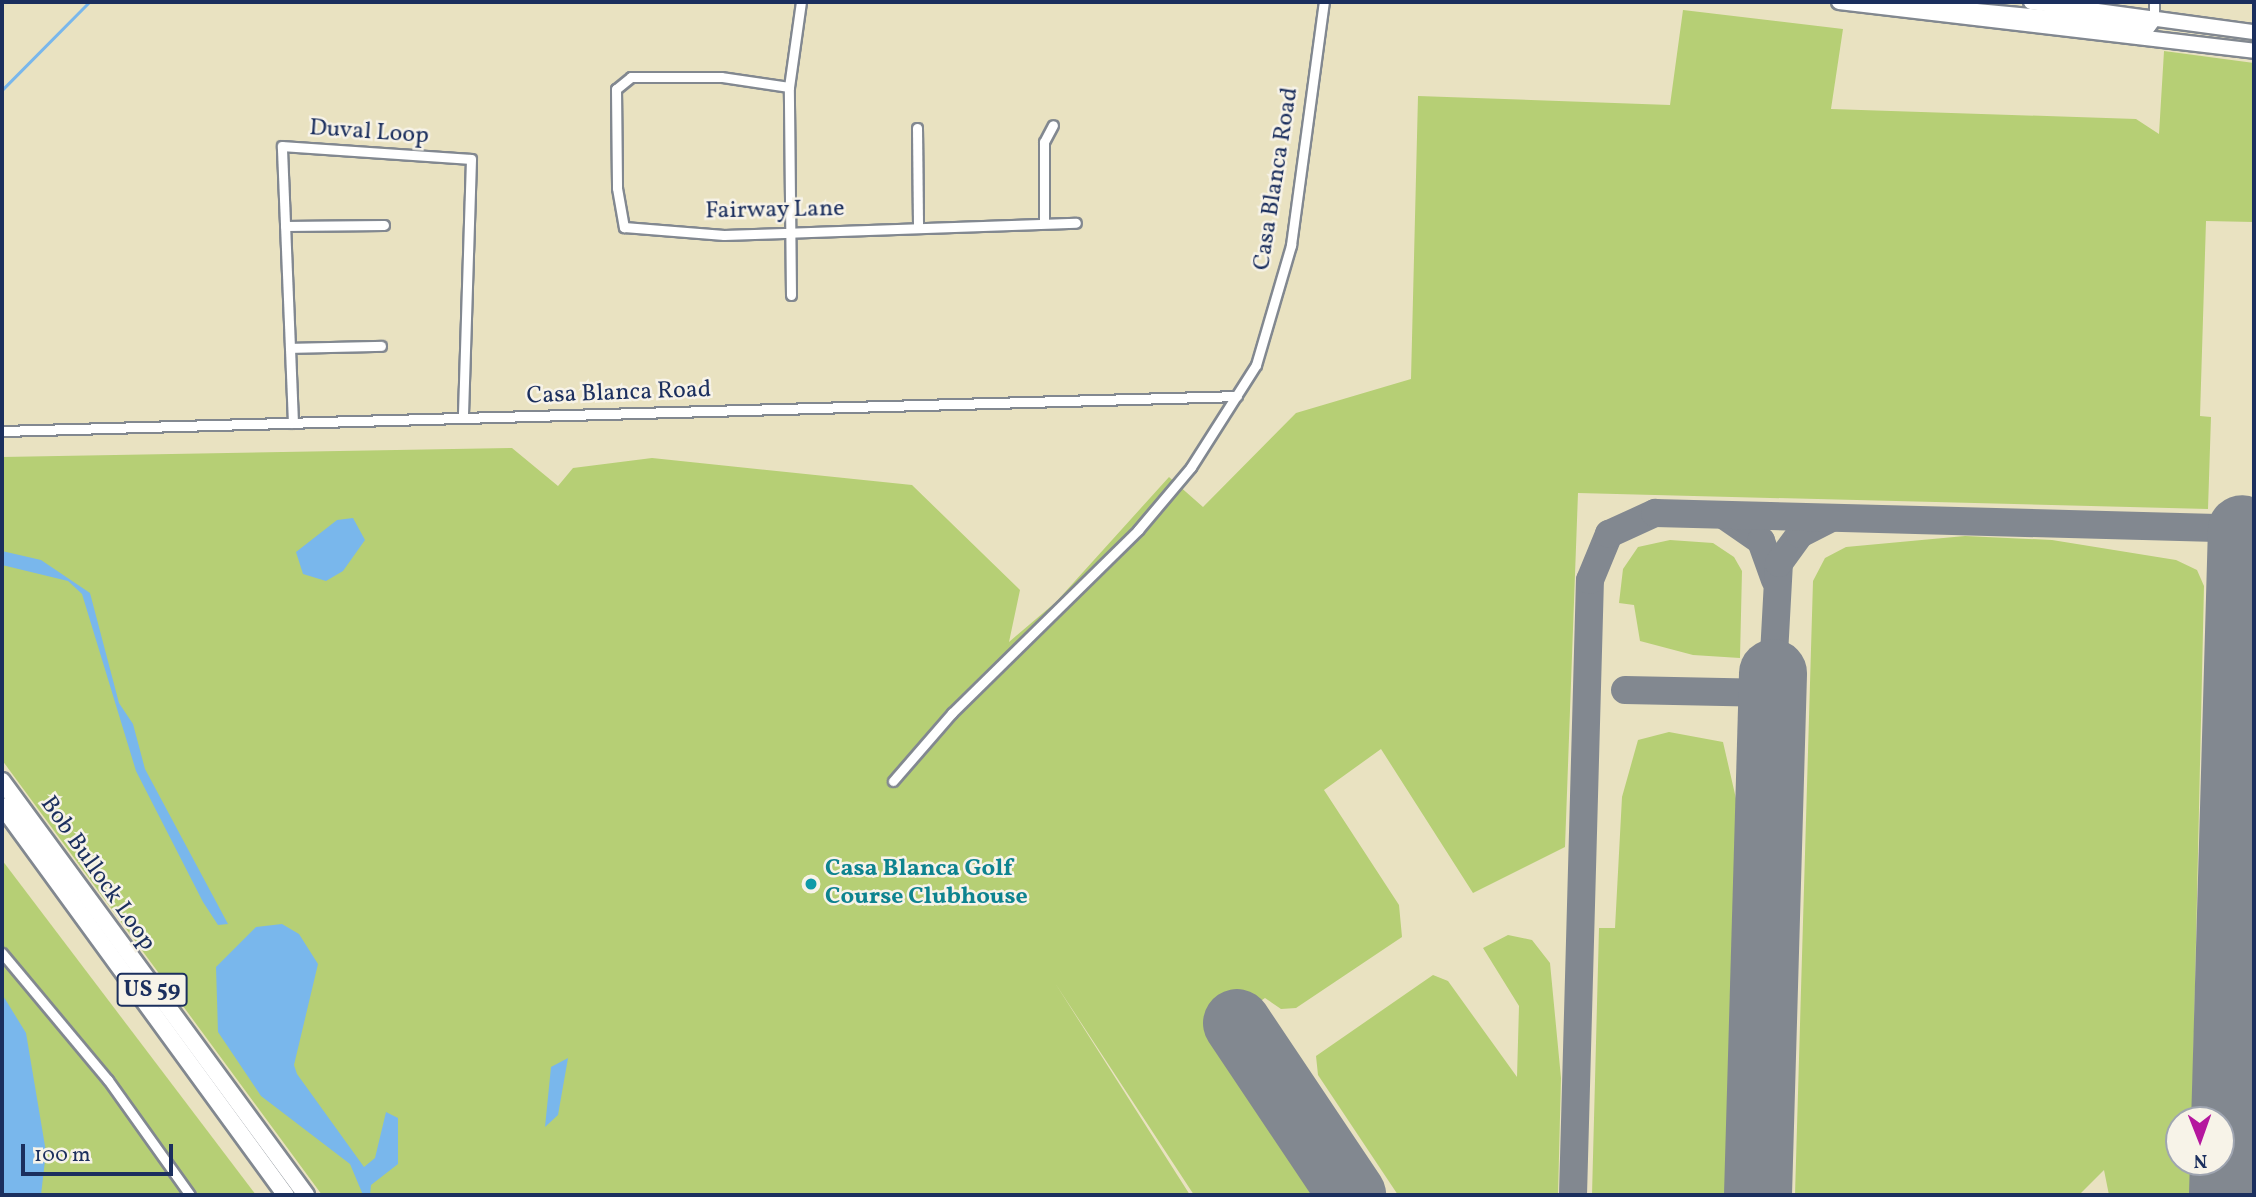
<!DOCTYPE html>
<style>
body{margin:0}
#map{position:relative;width:2256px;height:1197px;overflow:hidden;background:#e9e2c1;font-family:Vollkorn,serif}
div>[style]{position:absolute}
.green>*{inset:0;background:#b6cf75}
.water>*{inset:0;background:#79b7ec}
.stream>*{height:2.5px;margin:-1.25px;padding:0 1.25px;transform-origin:1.25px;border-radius:1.25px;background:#79b7ec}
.taxiway>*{height:28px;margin:-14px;padding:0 14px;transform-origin:14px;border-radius:14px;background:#828890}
.runway>*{height:68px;margin:-34px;padding:0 34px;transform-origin:34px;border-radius:34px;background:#828890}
.roads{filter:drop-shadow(2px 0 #828890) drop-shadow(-2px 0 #828890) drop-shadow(0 2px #828890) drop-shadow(0 -2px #828890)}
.street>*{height:9px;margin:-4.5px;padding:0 4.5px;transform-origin:4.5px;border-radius:4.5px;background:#fff}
.primary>*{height:14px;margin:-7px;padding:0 7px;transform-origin:7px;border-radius:7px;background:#fff}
.highway>*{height:16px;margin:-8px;padding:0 8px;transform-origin:8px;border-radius:8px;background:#fff}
.dots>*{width:19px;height:19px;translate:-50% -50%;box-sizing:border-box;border:4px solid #f7f3e8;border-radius:50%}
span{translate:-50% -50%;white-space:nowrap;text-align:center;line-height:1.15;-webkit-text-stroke:5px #f7f3e8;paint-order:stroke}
.shield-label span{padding:2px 5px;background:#f7f3e8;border:2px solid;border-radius:5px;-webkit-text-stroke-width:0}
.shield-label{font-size:23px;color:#1b2f5e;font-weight:700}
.street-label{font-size:24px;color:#1b2f5e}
.culture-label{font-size:24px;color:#0d838f;font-weight:700}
.left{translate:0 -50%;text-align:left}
.frame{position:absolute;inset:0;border:4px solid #1b2f5e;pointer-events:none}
.north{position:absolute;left:2165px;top:1106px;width:70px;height:70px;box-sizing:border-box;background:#f7f3e8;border:2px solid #9fa5b1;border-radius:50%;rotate:179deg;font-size:19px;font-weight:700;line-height:28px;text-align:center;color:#1b2f5e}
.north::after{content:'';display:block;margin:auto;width:24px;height:32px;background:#b5179e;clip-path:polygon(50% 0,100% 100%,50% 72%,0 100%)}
.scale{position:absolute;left:21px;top:1144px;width:152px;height:32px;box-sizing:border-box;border:4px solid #1b2f5e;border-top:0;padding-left:9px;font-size:21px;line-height:24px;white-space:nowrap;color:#1b2f5e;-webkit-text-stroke:5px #f7f3e8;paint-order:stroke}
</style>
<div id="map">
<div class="green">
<div style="clip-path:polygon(1683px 10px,1843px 29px,1831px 109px,2136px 119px,2159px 134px,2164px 51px,2254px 63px,2254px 222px,2206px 221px,2200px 416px,2211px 417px,2208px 509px,1578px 493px,1565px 847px,1473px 893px,1381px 749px,1324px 790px,1399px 905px,1402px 937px,1296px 1008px,1281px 1009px,1265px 998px,1208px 1037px,1313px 1195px,1194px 1195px,1055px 983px,1190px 1195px,322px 1195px,2px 760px,2px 457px,512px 448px,558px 486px,573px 468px,652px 458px,912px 485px,1020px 590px,1009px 642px,1056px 602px,1169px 477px,1203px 507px,1296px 413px,1411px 379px,1418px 96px,1670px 105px)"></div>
<div style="clip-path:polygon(1965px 536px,2052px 540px,2176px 560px,2197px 570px,2204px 586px,2192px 1120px,2179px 1120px,2179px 1162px,2190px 1162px,2190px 1195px,2109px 1195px,2104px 1170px,2079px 1195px,1795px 1195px,1813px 581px,1825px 558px,1846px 547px)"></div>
<div style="clip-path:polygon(1670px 540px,1713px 543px,1734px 557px,1742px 571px,1740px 658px,1693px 655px,1640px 641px,1634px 605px,1619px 603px,1623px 569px,1638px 547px)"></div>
<div style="clip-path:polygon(1669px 732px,1723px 742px,1737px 803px,1726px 1195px,1592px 1195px,1599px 928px,1615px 928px,1622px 797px,1638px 740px)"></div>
<div style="clip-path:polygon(2px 860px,256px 1195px,2px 1195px)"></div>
<div style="clip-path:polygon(1508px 935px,1532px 940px,1550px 963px,1561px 1078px,1558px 1195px,1398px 1195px,1318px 1075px,1316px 1056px,1433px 975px,1448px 981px,1517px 1077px,1519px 1006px,1483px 948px)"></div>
</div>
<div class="water">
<div style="clip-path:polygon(353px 518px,365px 540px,343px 571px,326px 581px,303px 574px,296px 552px,337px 520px)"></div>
<div style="clip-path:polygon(2px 551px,41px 560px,90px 593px,119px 703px,133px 724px,145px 769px,228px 924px,218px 925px,203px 902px,136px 771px,82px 594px,68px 581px,2px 565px)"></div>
<div style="clip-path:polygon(282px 924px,299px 934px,318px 964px,294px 1065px,297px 1074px,364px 1167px,375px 1158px,386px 1112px,398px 1118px,398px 1164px,371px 1185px,370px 1195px,363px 1195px,350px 1164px,261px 1096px,218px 1032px,216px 967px,256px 927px)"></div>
<div style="clip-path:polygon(2px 994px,26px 1033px,46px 1152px,41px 1195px,2px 1195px)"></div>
<div style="clip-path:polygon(568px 1058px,558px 1115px,545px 1127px,551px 1067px)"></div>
</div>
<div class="stream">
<div style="left:2px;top:90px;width:124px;rotate:-45.3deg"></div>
</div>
<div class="taxiway">
<div style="left:1725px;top:516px;width:44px;rotate:34.8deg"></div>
<div style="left:1761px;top:541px;width:41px;rotate:70.3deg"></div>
<div style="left:1773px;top:673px;width:110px;rotate:-86.9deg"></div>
<div style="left:1779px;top:563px;width:36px;rotate:-54deg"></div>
<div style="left:1800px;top:534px;width:33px;rotate:-27deg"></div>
<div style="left:1625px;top:690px;width:147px;rotate:1.2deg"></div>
<div style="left:1573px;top:1195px;width:615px;rotate:-88.42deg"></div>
<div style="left:1590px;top:580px;width:50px;rotate:-67.6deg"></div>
<div style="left:1609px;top:534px;width:51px;rotate:-24.5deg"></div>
<div style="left:1655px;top:513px;width:599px;rotate:1.53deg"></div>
</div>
<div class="runway">
<div style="left:1237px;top:1023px;width:207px;rotate:56.2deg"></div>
<div style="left:1758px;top:1195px;width:522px;rotate:-88.35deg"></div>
<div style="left:2223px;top:1195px;width:666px;rotate:-88.37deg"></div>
</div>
<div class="roads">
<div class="street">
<div style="left:2154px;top:2px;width:17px;rotate:90deg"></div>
<div style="left:789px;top:87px;width:69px;rotate:-171.6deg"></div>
<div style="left:721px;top:77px;width:90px;rotate:180deg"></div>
<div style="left:631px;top:77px;width:19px;rotate:141deg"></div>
<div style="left:616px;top:89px;width:99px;rotate:89.4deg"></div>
<div style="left:617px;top:188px;width:40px;rotate:80deg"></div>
<div style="left:624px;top:227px;width:100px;rotate:4.6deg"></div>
<div style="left:724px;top:235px;width:352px;rotate:-2deg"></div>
<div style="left:917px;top:128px;width:99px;rotate:89.4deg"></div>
<div style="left:1044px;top:223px;width:81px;rotate:-90deg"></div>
<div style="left:1044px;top:142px;width:19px;rotate:-62deg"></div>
<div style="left:285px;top:226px;width:99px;rotate:-0.6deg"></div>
<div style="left:791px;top:295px;width:208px;rotate:-90.6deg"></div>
<div style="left:789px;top:87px;width:86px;rotate:-82deg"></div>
<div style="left:290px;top:348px;width:91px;rotate:-1.3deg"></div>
<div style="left:293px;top:423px;width:277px;rotate:-92.3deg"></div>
<div style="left:282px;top:146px;width:189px;rotate:3.9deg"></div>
<div style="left:471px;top:159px;width:259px;rotate:91.8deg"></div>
<div style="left:2px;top:431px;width:1235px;rotate:-1.62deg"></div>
<div style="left:893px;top:781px;width:90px;rotate:-49.1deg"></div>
<div style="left:952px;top:713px;width:261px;rotate:-44.5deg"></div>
<div style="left:1138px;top:530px;width:82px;rotate:-49.9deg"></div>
<div style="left:1191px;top:467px;width:121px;rotate:-57.5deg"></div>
<div style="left:1256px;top:365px;width:125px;rotate:-73.7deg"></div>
<div style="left:1291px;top:245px;width:245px;rotate:-82.3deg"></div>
<div style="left:2px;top:953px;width:165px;rotate:50.2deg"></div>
<div style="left:108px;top:1080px;width:141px;rotate:54.5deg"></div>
</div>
<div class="primary">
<div style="left:1839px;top:2px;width:418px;rotate:6.7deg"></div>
<div style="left:2031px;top:2px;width:225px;rotate:7.7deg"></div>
<div style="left:1923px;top:6px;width:226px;rotate:5.3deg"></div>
<div style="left:2148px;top:27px;width:10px;rotate:-53deg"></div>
</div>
<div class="highway">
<div style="left:2px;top:781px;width:514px;rotate:53.71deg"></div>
<div style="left:2px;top:806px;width:482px;rotate:53.9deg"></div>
</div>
</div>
<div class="dots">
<div style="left:811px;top:884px;background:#0f9aa8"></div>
</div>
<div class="shield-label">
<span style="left:152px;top:990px">US 59</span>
</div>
<div class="street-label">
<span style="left:369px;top:133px;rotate:4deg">Duval Loop</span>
<span style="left:1277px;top:179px;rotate:-81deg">Casa Blanca Road</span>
<span style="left:775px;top:211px;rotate:-1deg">Fairway Lane</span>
<span style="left:619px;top:394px;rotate:-2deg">Casa Blanca Road</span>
<span style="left:97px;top:874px;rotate:55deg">Bob Bullock Loop</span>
</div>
<div class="culture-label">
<span class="left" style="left:825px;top:884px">Casa Blanca Golf<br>Course Clubhouse</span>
</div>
<div class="frame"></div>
<div class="north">N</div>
<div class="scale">100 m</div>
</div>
